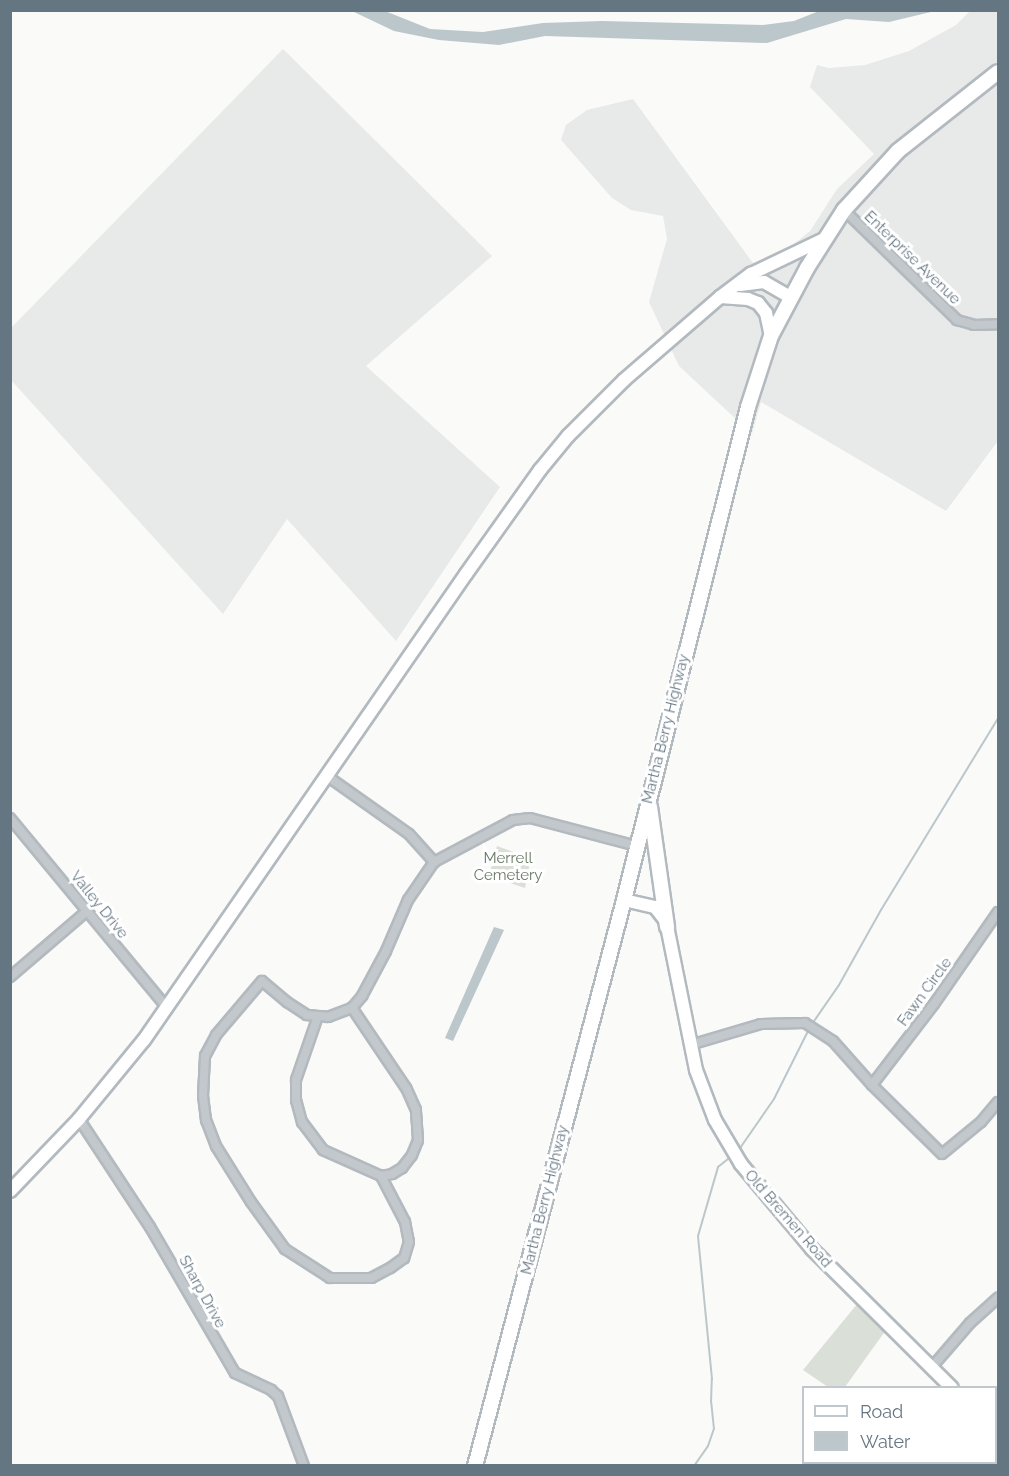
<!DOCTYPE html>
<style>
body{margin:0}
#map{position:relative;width:1009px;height:1476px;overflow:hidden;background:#fafaf8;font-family:Raleway,sans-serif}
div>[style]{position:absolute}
.built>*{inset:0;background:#e8e9e9}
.green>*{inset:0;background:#dadfd7}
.water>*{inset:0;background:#bbc7cb}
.stream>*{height:2px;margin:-1px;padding:0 1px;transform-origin:1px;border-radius:1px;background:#bbc7cb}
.roads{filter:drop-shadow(2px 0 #b3babf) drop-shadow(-2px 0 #b3babf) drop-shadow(0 2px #b3babf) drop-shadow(0 -2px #b3babf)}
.street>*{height:8px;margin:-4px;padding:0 4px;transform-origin:4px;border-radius:4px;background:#c3c8cc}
.secondary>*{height:12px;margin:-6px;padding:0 6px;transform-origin:6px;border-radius:6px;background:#fff}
.primary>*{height:14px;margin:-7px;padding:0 7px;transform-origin:7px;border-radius:7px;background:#fff}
span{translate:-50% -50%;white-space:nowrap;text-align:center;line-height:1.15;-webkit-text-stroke:6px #fff;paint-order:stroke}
.street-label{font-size:15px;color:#657683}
.park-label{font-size:15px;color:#687a64}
.frame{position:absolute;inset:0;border:12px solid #657683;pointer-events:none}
.legend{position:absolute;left:802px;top:1386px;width:195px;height:78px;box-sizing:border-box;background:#fff;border:2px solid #c1c8cd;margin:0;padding:8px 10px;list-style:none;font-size:18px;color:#657683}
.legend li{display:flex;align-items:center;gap:12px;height:30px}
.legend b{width:30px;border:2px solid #c1c8cd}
</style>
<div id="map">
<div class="built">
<div style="clip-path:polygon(970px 11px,998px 11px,998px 441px,946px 511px,761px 402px,752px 434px,679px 366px,649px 302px,667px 239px,663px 216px,631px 210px,612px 198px,561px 140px,566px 125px,587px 110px,633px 99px,753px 263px,794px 244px,810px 231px,837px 189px,874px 154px,810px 87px,817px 65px,829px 68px,865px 65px,909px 51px,956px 25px)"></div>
<div style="clip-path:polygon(283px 49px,492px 256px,366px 366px,500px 487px,396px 641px,287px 519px,223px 614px,11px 380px,11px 328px)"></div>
</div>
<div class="green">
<div style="clip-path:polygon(497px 846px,525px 856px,529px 867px,525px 888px,489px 876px)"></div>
<div style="clip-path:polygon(858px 1303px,886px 1330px,845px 1387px,828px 1387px,803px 1370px)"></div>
</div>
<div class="water">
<div style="clip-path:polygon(352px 11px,385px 11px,430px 29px,483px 32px,543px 23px,602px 21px,763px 25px,794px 21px,819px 11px,935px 11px,889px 22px,846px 19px,767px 43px,545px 36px,499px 45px,439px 40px,394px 31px)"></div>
<div style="clip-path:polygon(494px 927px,504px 930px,453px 1041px,445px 1038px)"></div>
</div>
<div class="stream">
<div style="left:812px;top:1024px;width:47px;rotate:-55.3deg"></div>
<div style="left:839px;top:985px;width:86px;rotate:-60.8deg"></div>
<div style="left:881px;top:910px;width:225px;rotate:-58.6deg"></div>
<div style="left:738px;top:1151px;width:63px;rotate:-55.3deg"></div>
<div style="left:774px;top:1099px;width:78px;rotate:-63.4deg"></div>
<div style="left:694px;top:1466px;width:24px;rotate:-55deg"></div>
<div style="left:708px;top:1446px;width:18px;rotate:-71deg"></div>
<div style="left:714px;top:1429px;width:27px;rotate:-96deg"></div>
<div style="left:711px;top:1402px;width:23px;rotate:-88deg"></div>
<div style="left:712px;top:1379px;width:144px;rotate:-95.6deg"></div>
<div style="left:698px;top:1236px;width:72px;rotate:-73.8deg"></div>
<div style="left:718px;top:1167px;width:14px;rotate:-39deg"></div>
</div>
<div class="roads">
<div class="street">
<div style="left:844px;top:210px;width:158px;rotate:44.2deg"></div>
<div style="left:957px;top:320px;width:18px;rotate:16deg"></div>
<div style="left:974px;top:325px;width:24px;rotate:-2deg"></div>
<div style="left:327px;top:776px;width:100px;rotate:35.3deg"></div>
<div style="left:409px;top:834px;width:38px;rotate:48deg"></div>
<div style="left:10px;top:818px;width:246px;rotate:50.4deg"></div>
<div style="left:10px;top:977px;width:101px;rotate:-40.6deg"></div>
<div style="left:318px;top:1016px;width:68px;rotate:109deg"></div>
<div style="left:296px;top:1080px;width:20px;rotate:90deg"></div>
<div style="left:296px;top:1100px;width:23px;rotate:75deg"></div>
<div style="left:302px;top:1122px;width:35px;rotate:53deg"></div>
<div style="left:323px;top:1150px;width:64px;rotate:24.1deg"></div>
<div style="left:381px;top:1176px;width:11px;rotate:-10deg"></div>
<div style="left:392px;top:1174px;width:12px;rotate:-31deg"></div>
<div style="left:402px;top:1168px;width:16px;rotate:-52deg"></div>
<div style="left:412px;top:1155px;width:16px;rotate:-68deg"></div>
<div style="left:418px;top:1140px;width:30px;rotate:-94deg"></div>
<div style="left:416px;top:1110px;width:24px;rotate:-114deg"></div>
<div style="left:406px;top:1088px;width:97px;rotate:-124deg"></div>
<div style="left:690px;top:1045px;width:74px;rotate:-16.5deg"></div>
<div style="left:761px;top:1024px;width:44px;rotate:-1.3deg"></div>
<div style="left:805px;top:1023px;width:33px;rotate:33deg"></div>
<div style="left:833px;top:1041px;width:59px;rotate:48.4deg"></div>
<div style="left:872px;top:1085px;width:98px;rotate:44.6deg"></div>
<div style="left:942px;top:1154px;width:50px;rotate:-39.4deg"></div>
<div style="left:981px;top:1122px;width:26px;rotate:-50deg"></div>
<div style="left:872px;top:1085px;width:102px;rotate:-52.6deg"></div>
<div style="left:934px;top:1004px;width:112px;rotate:-55.2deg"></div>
<div style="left:79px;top:1119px;width:129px;rotate:56.7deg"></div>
<div style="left:150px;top:1227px;width:169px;rotate:59.8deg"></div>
<div style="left:235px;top:1373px;width:40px;rotate:25deg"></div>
<div style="left:271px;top:1390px;width:9px;rotate:41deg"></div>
<div style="left:278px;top:1396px;width:75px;rotate:69.6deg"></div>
<div style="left:381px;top:1176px;width:52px;rotate:62.4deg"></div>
<div style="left:405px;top:1222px;width:20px;rotate:79deg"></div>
<div style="left:409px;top:1242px;width:17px;rotate:107deg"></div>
<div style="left:404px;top:1258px;width:17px;rotate:144deg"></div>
<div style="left:390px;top:1268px;width:21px;rotate:152deg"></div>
<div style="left:371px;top:1278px;width:41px;rotate:180deg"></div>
<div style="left:330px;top:1278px;width:54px;rotate:-147.2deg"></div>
<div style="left:285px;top:1249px;width:58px;rotate:-125.9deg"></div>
<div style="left:251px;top:1202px;width:66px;rotate:-122deg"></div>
<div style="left:216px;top:1146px;width:28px;rotate:-111deg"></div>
<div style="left:206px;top:1120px;width:24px;rotate:-97deg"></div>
<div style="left:203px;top:1096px;width:40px;rotate:-87.1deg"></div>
<div style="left:205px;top:1056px;width:24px;rotate:-62deg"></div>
<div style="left:216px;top:1035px;width:71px;rotate:-49.6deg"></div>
<div style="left:262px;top:981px;width:33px;rotate:40deg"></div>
<div style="left:287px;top:1002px;width:24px;rotate:33deg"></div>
<div style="left:307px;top:1015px;width:21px;rotate:5deg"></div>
<div style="left:328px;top:1017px;width:26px;rotate:-21deg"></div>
<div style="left:352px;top:1008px;width:16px;rotate:-50deg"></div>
<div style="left:362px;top:996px;width:51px;rotate:-61.9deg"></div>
<div style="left:386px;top:951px;width:56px;rotate:-66.7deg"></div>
<div style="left:408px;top:900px;width:46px;rotate:-55.6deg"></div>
<div style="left:434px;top:862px;width:89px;rotate:-28deg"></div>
<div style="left:513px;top:820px;width:17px;rotate:-7deg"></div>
<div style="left:530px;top:818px;width:111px;rotate:14.7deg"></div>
<div style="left:932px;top:1367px;width:58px;rotate:-49.2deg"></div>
<div style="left:970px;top:1323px;width:38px;rotate:-42deg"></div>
</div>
<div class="secondary">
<div style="left:740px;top:285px;width:24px;rotate:-7deg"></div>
<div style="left:764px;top:282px;width:30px;rotate:30deg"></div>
<div style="left:720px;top:297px;width:28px;rotate:4deg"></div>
<div style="left:748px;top:299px;width:11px;rotate:22deg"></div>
<div style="left:758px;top:303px;width:13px;rotate:51deg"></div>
<div style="left:766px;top:313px;width:24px;rotate:78deg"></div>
<div style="left:624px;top:900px;width:32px;rotate:13deg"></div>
<div style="left:655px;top:907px;width:18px;rotate:52deg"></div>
<div style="left:666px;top:921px;width:152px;rotate:78.6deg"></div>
<div style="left:696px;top:1070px;width:53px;rotate:69.2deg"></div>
<div style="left:715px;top:1120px;width:51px;rotate:59.4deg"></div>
<div style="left:741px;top:1164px;width:111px;rotate:50.1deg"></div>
<div style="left:812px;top:1249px;width:197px;rotate:44.8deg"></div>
<div style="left:10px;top:1191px;width:100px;rotate:-46.2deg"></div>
<div style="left:79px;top:1119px;width:102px;rotate:-50.6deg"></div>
<div style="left:144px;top:1040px;width:566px;rotate:-55.36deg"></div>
<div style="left:466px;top:574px;width:128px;rotate:-54.6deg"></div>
<div style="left:540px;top:470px;width:44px;rotate:-50.5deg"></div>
<div style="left:568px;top:436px;width:79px;rotate:-45deg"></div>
<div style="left:624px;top:380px;width:127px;rotate:-40.8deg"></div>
<div style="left:720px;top:297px;width:39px;rotate:-37deg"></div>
<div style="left:751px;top:274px;width:81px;rotate:-25.6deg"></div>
<div style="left:996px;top:1439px;width:4px;rotate:63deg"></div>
</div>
<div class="primary">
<div style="left:650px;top:807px;width:121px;rotate:81.9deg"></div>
<div style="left:475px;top:1466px;width:585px;rotate:-75.25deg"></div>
<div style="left:624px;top:900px;width:508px;rotate:-75.88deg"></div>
<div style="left:748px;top:407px;width:75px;rotate:-72.1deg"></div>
<div style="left:771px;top:336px;width:77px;rotate:-62.1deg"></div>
<div style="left:807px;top:268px;width:69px;rotate:-57.5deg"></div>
<div style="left:844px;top:210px;width:80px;rotate:-47.5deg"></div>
<div style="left:898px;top:151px;width:127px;rotate:-38.3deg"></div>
</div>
</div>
<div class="street-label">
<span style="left:912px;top:258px;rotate:44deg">Enterprise Avenue</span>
<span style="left:666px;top:729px;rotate:-76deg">Martha Berry Highway</span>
<span style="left:99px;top:905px;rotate:51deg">Valley Drive</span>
<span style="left:925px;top:992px;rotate:-54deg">Fawn Circle</span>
<span style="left:545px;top:1200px;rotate:-76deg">Martha Berry Highway</span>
<span style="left:788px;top:1219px;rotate:49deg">Old Bremen Road</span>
<span style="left:202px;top:1292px;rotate:61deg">Sharp Drive</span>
</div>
<div class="park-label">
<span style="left:508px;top:867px">Merrell<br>Cemetery</span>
</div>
<div class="frame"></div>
<ul class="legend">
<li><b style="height:8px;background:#fff"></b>Road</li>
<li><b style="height:16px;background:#bbc7cb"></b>Water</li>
</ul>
</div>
